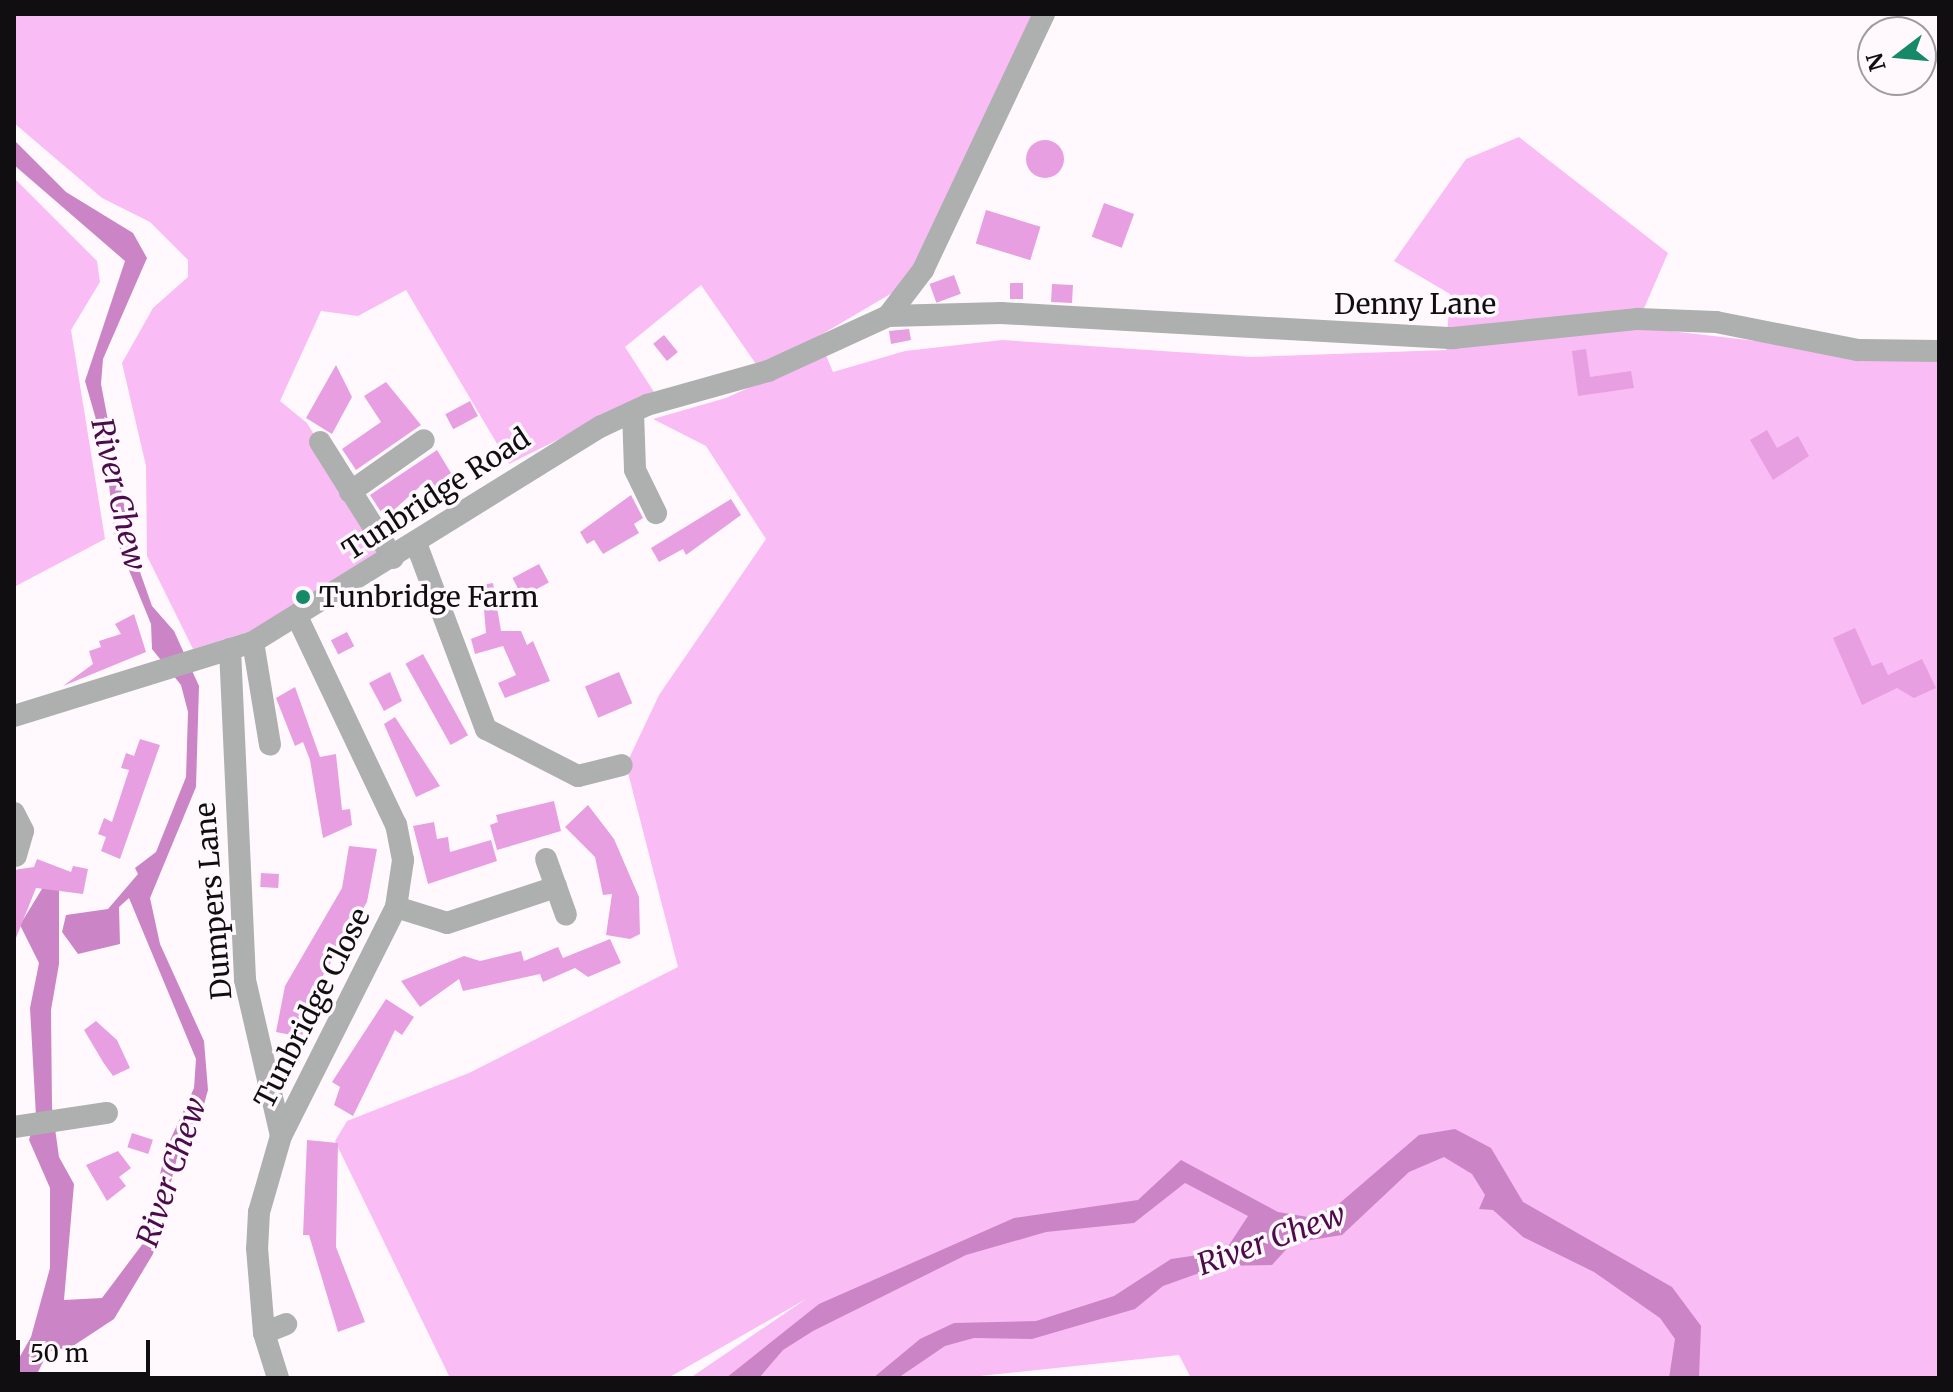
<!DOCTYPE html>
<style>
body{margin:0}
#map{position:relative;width:1953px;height:1392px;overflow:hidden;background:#fff9fe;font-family:Merriweather,serif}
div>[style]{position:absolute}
.green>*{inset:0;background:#fabcf5}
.water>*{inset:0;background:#cb85c7}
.building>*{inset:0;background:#e79fe2;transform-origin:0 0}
.round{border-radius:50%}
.minor>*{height:22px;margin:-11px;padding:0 11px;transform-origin:11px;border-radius:11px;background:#adb0ae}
.dots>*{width:22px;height:22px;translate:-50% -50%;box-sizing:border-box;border:4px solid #fff9fe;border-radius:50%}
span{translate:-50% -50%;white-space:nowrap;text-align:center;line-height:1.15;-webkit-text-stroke:7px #fff9fe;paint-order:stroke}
.street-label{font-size:28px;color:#100e10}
.poi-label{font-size:28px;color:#100e10}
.left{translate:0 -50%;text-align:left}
.water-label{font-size:30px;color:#4c0b4a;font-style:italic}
.frame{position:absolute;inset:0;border:16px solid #100e10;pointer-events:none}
.north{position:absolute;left:1857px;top:16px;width:80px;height:80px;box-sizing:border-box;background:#fff9fe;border:2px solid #9f9b9f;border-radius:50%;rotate:254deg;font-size:22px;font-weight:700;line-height:32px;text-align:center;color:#100e10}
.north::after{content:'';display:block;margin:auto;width:28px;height:36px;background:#168969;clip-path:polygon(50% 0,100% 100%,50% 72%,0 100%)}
.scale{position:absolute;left:16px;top:1340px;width:134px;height:36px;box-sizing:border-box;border:4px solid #100e10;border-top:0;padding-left:10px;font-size:24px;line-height:28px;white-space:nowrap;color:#100e10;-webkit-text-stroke:6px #fff9fe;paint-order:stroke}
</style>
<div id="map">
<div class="green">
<div style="clip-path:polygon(14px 14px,1033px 14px,904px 286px,807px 343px,756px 364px,701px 285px,625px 347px,654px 392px,509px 464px,406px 290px,358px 316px,321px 311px,280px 401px,307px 423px,384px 551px,254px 630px,193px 649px,147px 556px,146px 466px,122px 363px,153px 308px,188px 277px,188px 260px,150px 222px,102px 198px,14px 123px)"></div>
<div style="clip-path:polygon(1519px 137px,1668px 253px,1636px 327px,1939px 362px,1939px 1378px,1191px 1378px,1179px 1355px,961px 1378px,690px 1378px,806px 1299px,668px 1378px,450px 1378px,335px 1141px,347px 1121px,469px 1073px,678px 967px,626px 765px,659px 695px,766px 539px,706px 446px,653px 419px,726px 398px,825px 353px,833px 372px,905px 351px,1002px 340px,1251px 357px,1446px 350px,1450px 294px,1394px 261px,1466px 159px)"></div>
<div style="clip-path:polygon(14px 178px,97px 261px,100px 282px,71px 330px,105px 539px,14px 587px)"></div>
</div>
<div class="water">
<div style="clip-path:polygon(14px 140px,66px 192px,133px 233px,147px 258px,103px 359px,101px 384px,133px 552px,152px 606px,174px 631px,199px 686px,196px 787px,150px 898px,160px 944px,204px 1041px,208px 1090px,199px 1122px,178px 1154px,153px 1254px,114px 1319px,73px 1346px,48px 1352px,35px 1378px,14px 1378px,14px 1367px,31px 1337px,50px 1268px,50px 1188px,29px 1140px,36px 1116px,30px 1008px,39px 963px,20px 925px,51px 874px,59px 874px,59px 964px,51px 1010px,52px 1107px,59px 1157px,74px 1184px,64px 1300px,102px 1298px,144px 1242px,166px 1149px,194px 1088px,196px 1059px,129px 898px,119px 907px,120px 944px,78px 954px,62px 932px,66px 915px,108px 909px,138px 874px,135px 868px,156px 852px,186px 777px,188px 712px,181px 685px,152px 649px,151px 624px,115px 536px,105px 451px,85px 381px,125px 261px,14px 165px)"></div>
<div style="clip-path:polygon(1455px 1129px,1491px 1148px,1523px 1202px,1672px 1287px,1701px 1326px,1699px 1378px,1669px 1378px,1675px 1339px,1660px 1318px,1594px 1272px,1523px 1237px,1493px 1210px,1479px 1209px,1485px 1195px,1472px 1174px,1444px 1157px,1409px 1172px,1342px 1235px,1292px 1243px,1272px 1265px,1219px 1266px,1163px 1286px,1135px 1309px,1032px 1339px,974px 1338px,945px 1346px,898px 1378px,873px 1378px,920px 1339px,954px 1323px,1036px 1321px,1114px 1296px,1171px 1259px,1225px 1251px,1248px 1216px,1185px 1183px,1134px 1223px,1046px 1232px,966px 1255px,813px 1331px,783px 1350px,759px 1378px,726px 1378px,819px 1304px,1014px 1218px,1138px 1200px,1181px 1160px,1278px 1212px,1308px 1217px,1334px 1208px,1419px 1135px)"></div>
</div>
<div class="building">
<div class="round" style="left:1026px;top:140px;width:38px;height:38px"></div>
<div style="left:1104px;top:203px;width:32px;height:36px;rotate:20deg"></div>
<div style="left:986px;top:210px;width:57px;height:35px;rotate:17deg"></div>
<div style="left:954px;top:275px;width:20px;height:26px;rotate:70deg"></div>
<div style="left:1010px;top:283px;width:13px;height:16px"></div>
<div style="left:1052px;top:284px;width:21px;height:18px;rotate:3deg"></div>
<div style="clip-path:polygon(909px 329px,911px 340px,891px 344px,889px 331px)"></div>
<div style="left:664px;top:335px;width:22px;height:14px;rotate:51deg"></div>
<div style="clip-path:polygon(1586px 349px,1590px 377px,1631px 371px,1634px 388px,1578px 396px,1572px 351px)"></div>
<div style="clip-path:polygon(336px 365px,352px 397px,332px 434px,306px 418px)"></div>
<div style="clip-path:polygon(386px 382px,421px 425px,356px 470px,342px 449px,381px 422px,364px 396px)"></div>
<div style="left:470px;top:401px;width:17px;height:28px;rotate:62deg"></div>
<div style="clip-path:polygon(1767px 430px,1777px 448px,1798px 436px,1809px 456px,1773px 480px,1750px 440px)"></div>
<div style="clip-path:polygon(437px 450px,451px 473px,433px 489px,426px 481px,385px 518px,370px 495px)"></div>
<div style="clip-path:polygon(631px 495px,643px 518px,634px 524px,639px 533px,603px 554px,594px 540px,587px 544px,580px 532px)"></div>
<div style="clip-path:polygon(731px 499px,741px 515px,686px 555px,683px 549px,659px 562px,651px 548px)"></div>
<div style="left:539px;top:564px;width:21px;height:30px;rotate:62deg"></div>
<div style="clip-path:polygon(493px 583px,501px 631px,521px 631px,527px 645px,533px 641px,550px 681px,505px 698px,498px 683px,516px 675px,503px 646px,475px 654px,471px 639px,486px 633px,482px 585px)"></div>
<div style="clip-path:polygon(134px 614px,146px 652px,63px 686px,93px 664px,89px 651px,101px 647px,99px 641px,121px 634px,115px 624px)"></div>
<div style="clip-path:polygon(1855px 628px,1872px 666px,1882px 662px,1888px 675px,1922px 659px,1936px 688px,1914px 698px,1897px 688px,1862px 705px,1833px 638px)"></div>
<div style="left:347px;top:632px;width:16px;height:18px;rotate:63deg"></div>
<div style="left:423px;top:654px;width:93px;height:20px;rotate:61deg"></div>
<div style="clip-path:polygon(390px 672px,402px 701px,384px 711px,369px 683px)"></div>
<div style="left:619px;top:672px;width:34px;height:37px;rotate:67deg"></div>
<div style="clip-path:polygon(295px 687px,320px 757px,336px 754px,342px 810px,350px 809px,352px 825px,323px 838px,310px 760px,303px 742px,295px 746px,276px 698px)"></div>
<div style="clip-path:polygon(395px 717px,440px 786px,416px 797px,384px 724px)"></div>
<div style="clip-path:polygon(140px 739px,160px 745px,120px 859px,101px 851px,106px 837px,98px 834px,104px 818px,112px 822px,129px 770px,121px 768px,126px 753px,134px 756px)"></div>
<div style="clip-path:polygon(554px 801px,561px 831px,497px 850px,490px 825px,498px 822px,496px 815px)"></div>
<div style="clip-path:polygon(588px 805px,614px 839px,639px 897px,640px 934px,630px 939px,606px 935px,612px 894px,603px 895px,595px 857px,565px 827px)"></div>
<div style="clip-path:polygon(434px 822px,437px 839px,448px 837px,450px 852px,491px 840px,497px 861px,428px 884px,413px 826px)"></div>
<div style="clip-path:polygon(349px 846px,377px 849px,367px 902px,298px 1017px,306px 1018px,302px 1037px,276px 1032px,285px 986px,342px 888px)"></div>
<div style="clip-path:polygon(37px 859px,71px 872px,73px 866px,88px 869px,83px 894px,36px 888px,14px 943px,14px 870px,34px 867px)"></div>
<div style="left:261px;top:873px;width:18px;height:14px;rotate:3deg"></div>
<div style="clip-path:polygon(610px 939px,621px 963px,588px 977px,575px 968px,543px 982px,540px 974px,463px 991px,459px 979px,420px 1007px,401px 981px,464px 956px,480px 961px,521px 951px,524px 961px,558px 947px,563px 958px)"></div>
<div style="clip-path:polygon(386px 999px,414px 1017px,402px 1035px,395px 1030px,353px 1116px,334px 1105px,340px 1087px,332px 1082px)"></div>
<div style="clip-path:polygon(96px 1021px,117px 1040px,130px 1068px,113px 1076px,103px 1062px,84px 1030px)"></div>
<div style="left:132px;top:1133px;width:22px;height:15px;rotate:18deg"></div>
<div style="clip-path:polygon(307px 1140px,338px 1143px,336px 1247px,365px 1322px,338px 1332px,309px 1235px,303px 1235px)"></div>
<div style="clip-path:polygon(118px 1151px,131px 1168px,119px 1177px,126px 1186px,107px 1201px,86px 1165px)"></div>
</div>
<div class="minor">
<div style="left:888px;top:316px;width:113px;rotate:-1.5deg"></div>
<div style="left:1001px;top:313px;width:453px;rotate:3.2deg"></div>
<div style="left:1453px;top:338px;width:186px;rotate:-5.9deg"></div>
<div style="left:1638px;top:319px;width:78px;rotate:2.2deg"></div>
<div style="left:1716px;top:322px;width:145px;rotate:11.2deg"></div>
<div style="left:1858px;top:350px;width:81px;rotate:0.7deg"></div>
<div style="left:633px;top:412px;width:58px;rotate:88deg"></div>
<div style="left:635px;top:470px;width:48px;rotate:64deg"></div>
<div style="left:320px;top:442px;width:137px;rotate:57.8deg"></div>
<div style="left:350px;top:492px;width:90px;rotate:-35.1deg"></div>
<div style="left:416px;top:543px;width:199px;rotate:69.4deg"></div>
<div style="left:486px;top:729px;width:103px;rotate:27.1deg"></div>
<div style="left:578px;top:776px;width:45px;rotate:-14deg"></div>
<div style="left:253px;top:642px;width:104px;rotate:80.6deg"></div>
<div style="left:230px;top:649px;width:331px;rotate:87.4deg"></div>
<div style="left:245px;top:980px;width:160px;rotate:77deg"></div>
<div style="left:281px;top:1136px;width:79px;rotate:106.1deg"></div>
<div style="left:259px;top:1212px;width:36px;rotate:93deg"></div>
<div style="left:257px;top:1248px;width:85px;rotate:85.3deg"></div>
<div style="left:264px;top:1333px;width:47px;rotate:72.7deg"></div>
<div style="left:14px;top:716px;width:250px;rotate:-17.2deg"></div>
<div style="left:253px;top:642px;width:410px;rotate:-31.8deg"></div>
<div style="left:602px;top:426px;width:50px;rotate:-25deg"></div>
<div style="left:647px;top:405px;width:126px;rotate:-15.7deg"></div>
<div style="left:768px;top:371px;width:132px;rotate:-24.6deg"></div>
<div style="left:888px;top:316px;width:58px;rotate:-52.7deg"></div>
<div style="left:923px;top:270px;width:283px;rotate:-64.7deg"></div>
<div style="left:14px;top:813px;width:20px;rotate:63deg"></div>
<div style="left:23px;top:831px;width:26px;rotate:106deg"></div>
<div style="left:546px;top:859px;width:59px;rotate:70.3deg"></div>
<div style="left:396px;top:907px;width:53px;rotate:17.4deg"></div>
<div style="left:447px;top:923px;width:115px;rotate:-18.3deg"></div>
<div style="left:14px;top:1127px;width:94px;rotate:-8.6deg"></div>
<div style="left:281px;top:1136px;width:256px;rotate:-63.3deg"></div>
<div style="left:396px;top:907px;width:48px;rotate:-81.5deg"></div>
<div style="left:403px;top:860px;width:36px;rotate:-101deg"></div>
<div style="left:396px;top:825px;width:228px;rotate:-115.4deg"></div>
<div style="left:264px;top:1333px;width:24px;rotate:-22deg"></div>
</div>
<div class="dots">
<div style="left:303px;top:597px;background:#168969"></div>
</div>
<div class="street-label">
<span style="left:1415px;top:304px">Denny Lane</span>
<span style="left:436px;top:494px;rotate:-33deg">Tunbridge Road</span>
<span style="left:213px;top:901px;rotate:-95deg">Dumpers Lane</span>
<span style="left:312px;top:1008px;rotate:-63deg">Tunbridge Close</span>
</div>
<div class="poi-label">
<span class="left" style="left:319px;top:597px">Tunbridge Farm</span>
</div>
<div class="water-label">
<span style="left:119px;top:494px;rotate:77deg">River Chew</span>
<span style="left:171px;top:1172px;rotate:-71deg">River Chew</span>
<span style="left:1271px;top:1239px;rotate:-20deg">River Chew</span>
</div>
<div class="frame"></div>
<div class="north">N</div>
<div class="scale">50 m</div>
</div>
